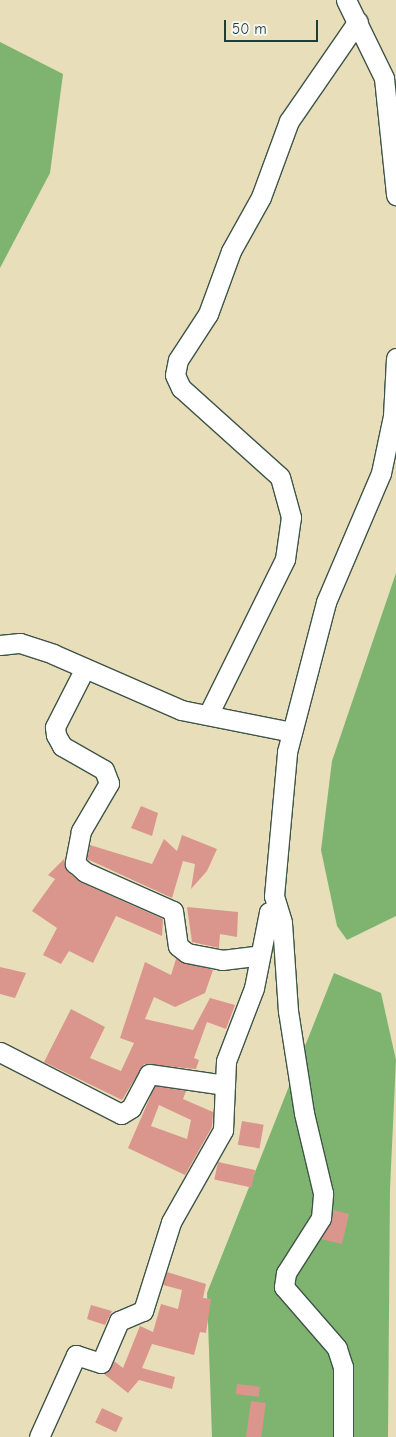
<!DOCTYPE html>
<style>
body{margin:0}
#map{position:relative;width:396px;height:1437px;overflow:hidden;background:#e8deba;font-family:"Comic Neue",sans-serif}
div>[style]{position:absolute}
.forest>*{inset:0;background:#7fb470}
.building>*{inset:0;background:#da968c;transform-origin:0 0}
.roads{filter:drop-shadow(1px 0 #3d5548) drop-shadow(-1px 0 #3d5548) drop-shadow(0 1px #3d5548) drop-shadow(0 -1px #3d5548)}
.minor>*{height:19px;margin:-9.5px;padding:0 9.5px;transform-origin:9.5px;border-radius:9.5px;background:#fff}
span{translate:-50% -50%;white-space:nowrap;text-align:center;line-height:1.15;-webkit-text-stroke:4.5px #f6f6f2;paint-order:stroke}
.scale{position:absolute;left:224px;top:20px;width:94px;height:22px;box-sizing:border-box;border:2px solid #1f3d34;border-top:0;padding-left:6px;font-size:15px;line-height:18px;white-space:nowrap;color:#1f3d34;-webkit-text-stroke:4px #f6f6f2;paint-order:stroke}
</style>
<div id="map">
<div class="forest">
<div style="clip-path:polygon(0 42px,63px 74px,50px 173px,0 268px)"></div>
<div style="clip-path:polygon(396px 573px,396px 916px,347px 940px,337px 926px,321px 850px,332px 761px)"></div>
<div style="clip-path:polygon(334px 973px,381px 993px,396px 1060px,390px 1189px,388px 1437px,212px 1437px,207px 1293px)"></div>
</div>
<div class="building">
<div style="clip-path:polygon(141px 806px,158px 813px,152px 836px,131px 828px)"></div>
<div style="clip-path:polygon(182px 835px,217px 849px,207px 871px,191px 889px,195px 864px,183px 861px,172px 898px,87px 859px,90px 845px,152px 864px,164px 839px,177px 851px)"></div>
<div style="clip-path:polygon(64px 859px,67px 871px,80px 882px,163px 919px,162px 936px,116px 916px,93px 963px,69px 951px,61px 964px,43px 955px,57px 928px,32px 911px,55px 879px,48px 875px)"></div>
<div style="clip-path:polygon(187px 907px,238px 912px,237px 937px,220px 934px,219px 948px,192px 942px)"></div>
<div style="clip-path:polygon(176px 959px,213px 970px,205px 993px,175px 1007px,154px 997px,145px 1019px,193px 1030px,210px 998px,235px 1005px,226px 1029px,207px 1022px,194px 1058px,199px 1060px,196px 1069px,144px 1064px,122px 1100px,44px 1062px,71px 1009px,105px 1027px,90px 1058px,121px 1071px,134px 1043px,120px 1038px,145px 962px,171px 975px)"></div>
<div style="clip-path:polygon(0 967px,26px 973px,15px 998px,0 994px)"></div>
<div style="clip-path:polygon(evenodd,155px 1086px,186px 1091px,183px 1099px,213px 1112px,212px 1127px,185px 1175px,128px 1148px,155px 1086px,159px 1105px,191px 1120px,187px 1139px,151px 1126px,159px 1105px)"></div>
<div style="left:242px;top:1121px;width:22px;height:24px;rotate:10deg"></div>
<div style="left:218px;top:1162px;width:38px;height:18px;rotate:12deg"></div>
<div style="clip-path:polygon(333px 1210px,349px 1214px,342px 1244px,321px 1239px)"></div>
<div style="clip-path:polygon(167px 1272px,206px 1284px,203px 1298px,211px 1299px,206px 1333px,200px 1332px,194px 1355px,152px 1344px,142px 1368px,175px 1377px,172px 1389px,139px 1380px,128px 1393px,104px 1374px,114px 1361px,123px 1368px,140px 1326px,153px 1332px,161px 1304px,178px 1309px,182px 1290px,163px 1285px)"></div>
<div style="clip-path:polygon(91px 1305px,112px 1311px,105px 1325px,87px 1319px)"></div>
<div style="left:237px;top:1384px;width:23px;height:10px;rotate:7deg"></div>
<div style="left:251px;top:1401px;width:15px;height:36px;rotate:8deg"></div>
<div style="left:102px;top:1408px;width:23px;height:16px;rotate:25deg"></div>
</div>
<div class="roads">
<div class="minor">
<div style="left:346px;top:0;width:87px;rotate:64deg"></div>
<div style="left:384px;top:78px;width:118px;rotate:84.1deg"></div>
<div style="left:0;top:645px;width:20px;rotate:-6deg"></div>
<div style="left:20px;top:643px;width:35px;rotate:18deg"></div>
<div style="left:53px;top:654px;width:140px;rotate:23.6deg"></div>
<div style="left:181px;top:710px;width:113px;rotate:11.2deg"></div>
<div style="left:84px;top:670px;width:64px;rotate:117deg"></div>
<div style="left:55px;top:727px;width:8px;rotate:83deg"></div>
<div style="left:56px;top:735px;width:13px;rotate:61deg"></div>
<div style="left:62px;top:746px;width:48px;rotate:29.7deg"></div>
<div style="left:104px;top:770px;width:14px;rotate:69deg"></div>
<div style="left:109px;top:783px;width:56px;rotate:120.3deg"></div>
<div style="left:81px;top:831px;width:33px;rotate:101deg"></div>
<div style="left:75px;top:863px;width:13px;rotate:42deg"></div>
<div style="left:85px;top:872px;width:96px;rotate:23.9deg"></div>
<div style="left:173px;top:911px;width:35px;rotate:82deg"></div>
<div style="left:178px;top:946px;width:11px;rotate:38deg"></div>
<div style="left:187px;top:953px;width:36px;rotate:11deg"></div>
<div style="left:222px;top:960px;width:35px;rotate:-7deg"></div>
<div style="left:208px;top:715px;width:174px;rotate:-63.7deg"></div>
<div style="left:285px;top:559px;width:42px;rotate:-81.9deg"></div>
<div style="left:291px;top:517px;width:41px;rotate:-105.4deg"></div>
<div style="left:280px;top:477px;width:133px;rotate:-138deg"></div>
<div style="left:181px;top:388px;width:14px;rotate:-115deg"></div>
<div style="left:175px;top:375px;width:15px;rotate:-79deg"></div>
<div style="left:178px;top:360px;width:55px;rotate:-56.9deg"></div>
<div style="left:208px;top:314px;width:67px;rotate:-69.9deg"></div>
<div style="left:231px;top:251px;width:62px;rotate:-60.9deg"></div>
<div style="left:261px;top:197px;width:81px;rotate:-69.8deg"></div>
<div style="left:289px;top:121px;width:121px;rotate:-55.4deg"></div>
<div style="left:0;top:1052px;width:136px;rotate:27.1deg"></div>
<div style="left:121px;top:1114px;width:12px;rotate:-31deg"></div>
<div style="left:131px;top:1108px;width:38px;rotate:-62deg"></div>
<div style="left:149px;top:1074px;width:77px;rotate:8.2deg"></div>
<div style="left:39px;top:1437px;width:90px;rotate:-65.7deg"></div>
<div style="left:76px;top:1355px;width:26px;rotate:18deg"></div>
<div style="left:101px;top:1363px;width:46px;rotate:-66.8deg"></div>
<div style="left:119px;top:1321px;width:26px;rotate:-23deg"></div>
<div style="left:143px;top:1311px;width:93px;rotate:-72.5deg"></div>
<div style="left:171px;top:1222px;width:106px;rotate:-60.5deg"></div>
<div style="left:223px;top:1130px;width:69px;rotate:-87.5deg"></div>
<div style="left:226px;top:1061px;width:78px;rotate:-69deg"></div>
<div style="left:254px;top:988px;width:77px;rotate:-78.8deg"></div>
<div style="left:269px;top:912px;width:8px;rotate:-7deg"></div>
<div style="left:343px;top:1437px;width:70px;rotate:-90deg"></div>
<div style="left:343px;top:1367px;width:20px;rotate:-108deg"></div>
<div style="left:337px;top:1348px;width:81px;rotate:-131deg"></div>
<div style="left:284px;top:1287px;width:14px;rotate:-82deg"></div>
<div style="left:286px;top:1273px;width:65px;rotate:-57.5deg"></div>
<div style="left:321px;top:1218px;width:25px;rotate:-85deg"></div>
<div style="left:323px;top:1193px;width:82px;rotate:-103.4deg"></div>
<div style="left:304px;top:1113px;width:103px;rotate:-98.9deg"></div>
<div style="left:288px;top:1011px;width:89px;rotate:-93.9deg"></div>
<div style="left:282px;top:922px;width:27px;rotate:-107deg"></div>
<div style="left:274px;top:896px;width:145px;rotate:-84.8deg"></div>
<div style="left:287px;top:752px;width:155px;rotate:-75.4deg"></div>
<div style="left:326px;top:602px;width:140px;rotate:-66.9deg"></div>
<div style="left:381px;top:473px;width:58px;rotate:-78.1deg"></div>
<div style="left:393px;top:416px;width:58px;rotate:-87deg"></div>
</div>
</div>
<div class="scale">50 m</div>
</div>
